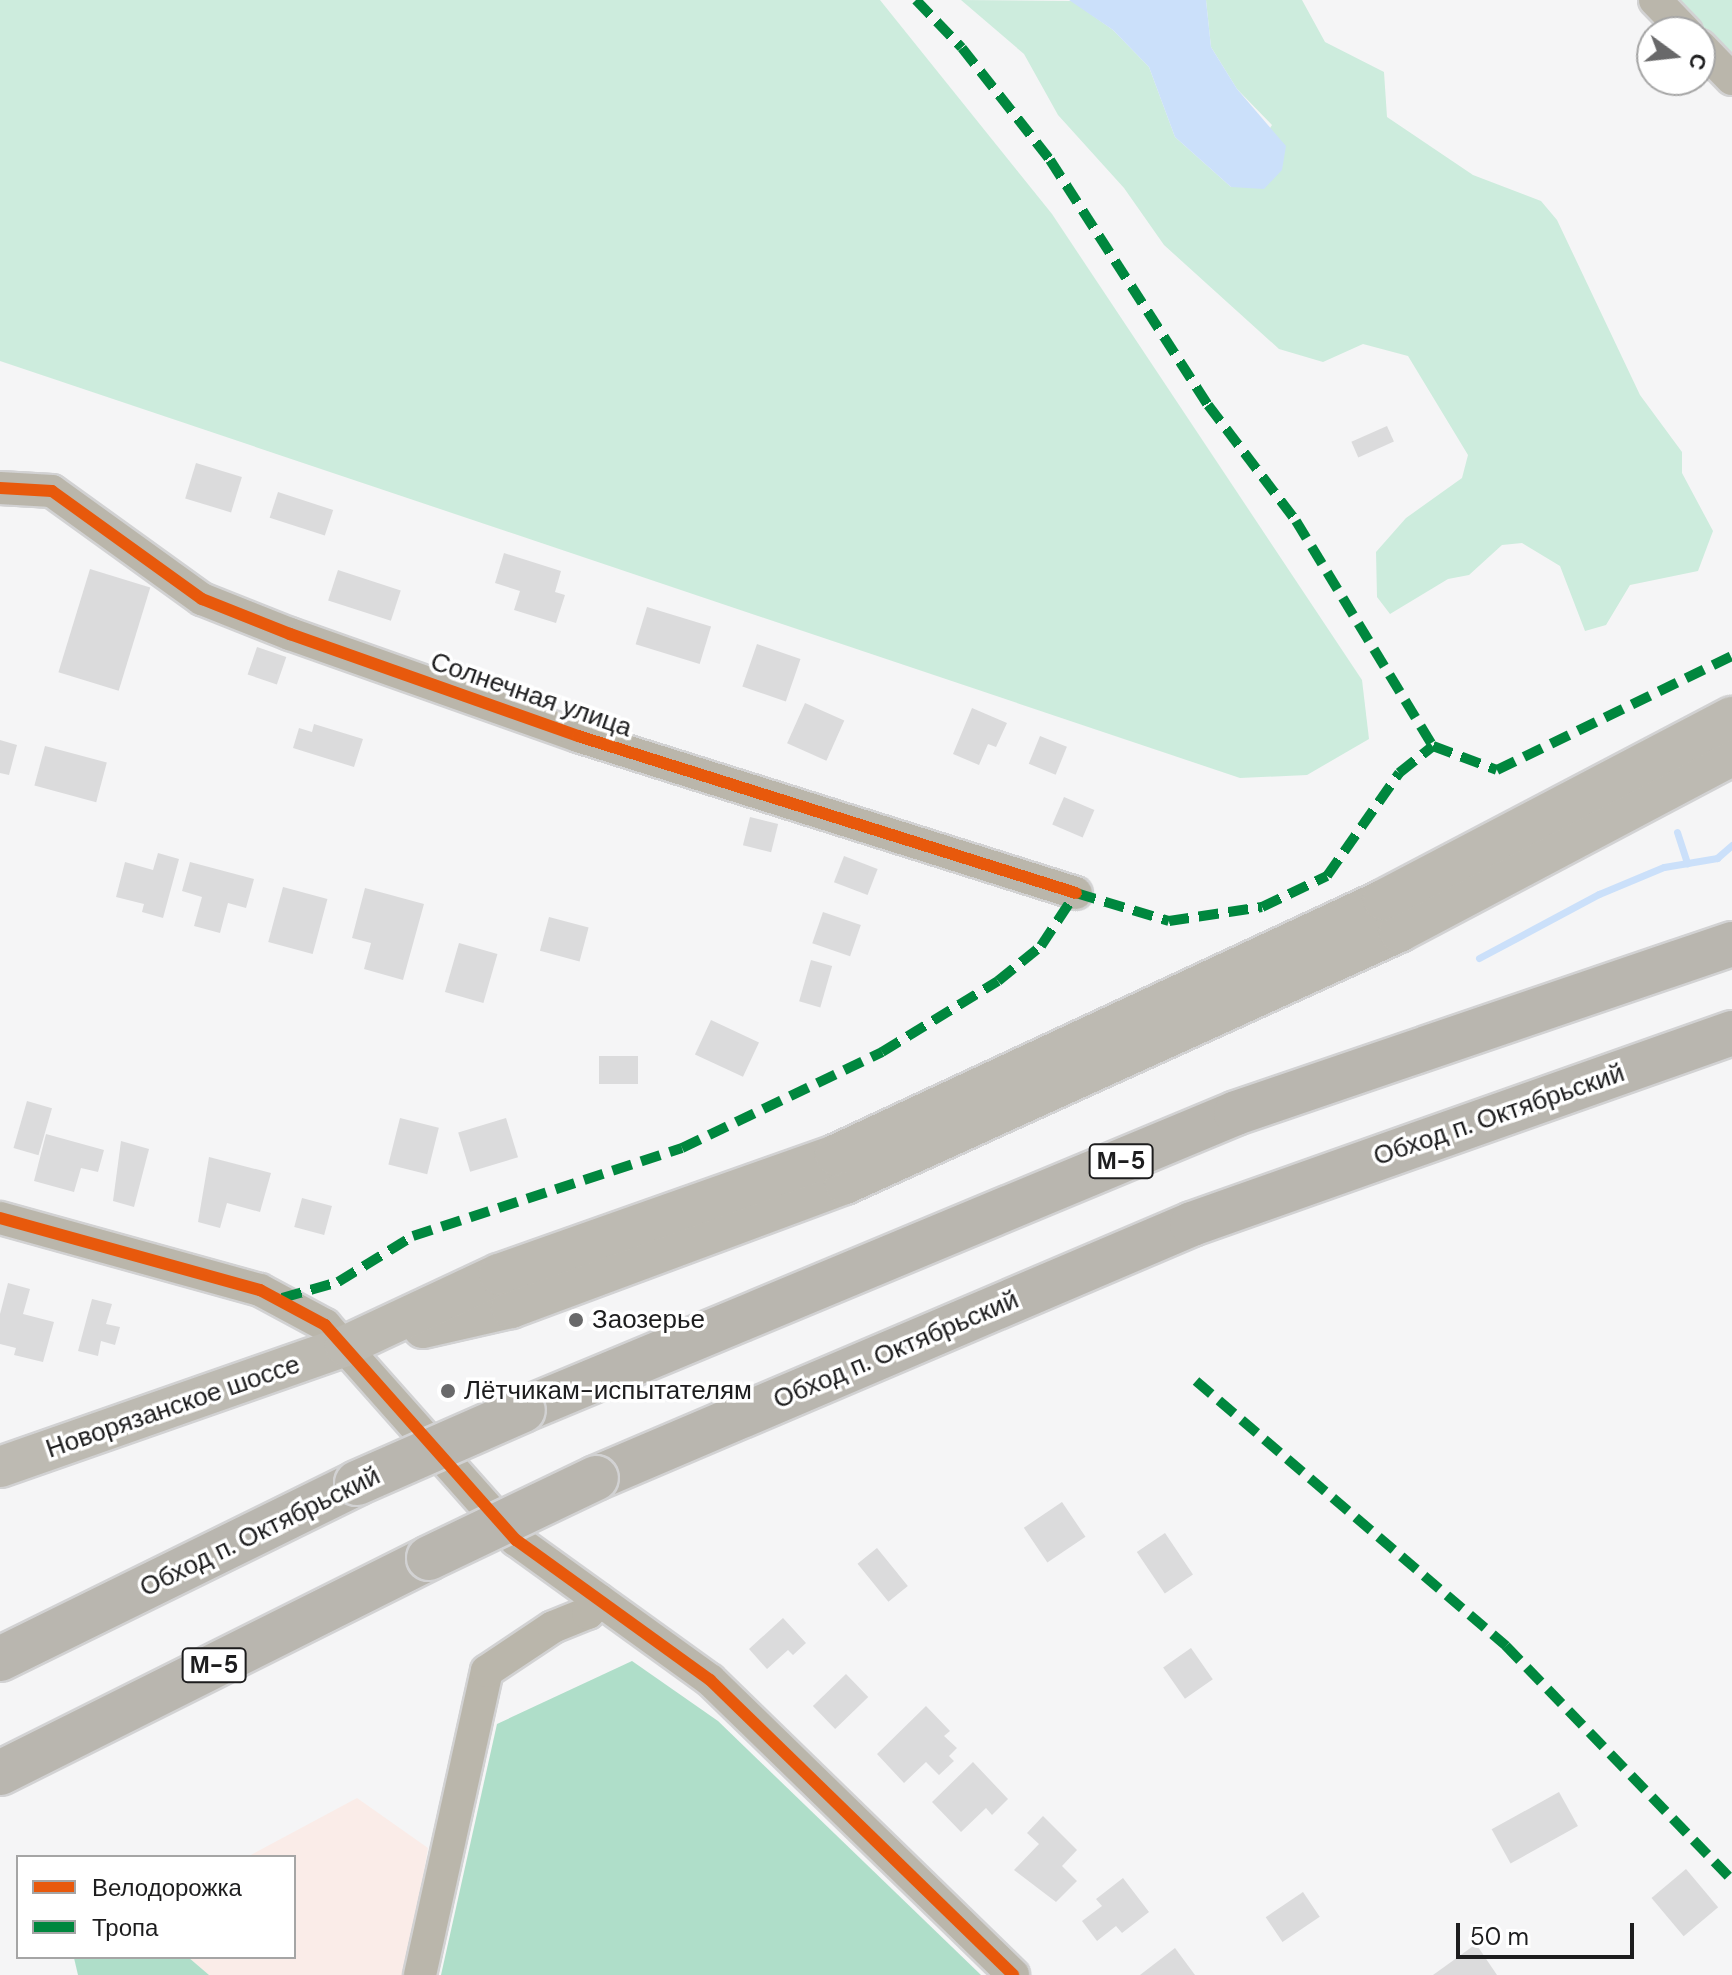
<!DOCTYPE html>
<meta charset="utf-8">
<style>
body{margin:0}
#map{position:relative;width:1732px;height:1975px;overflow:hidden;background:#f5f5f6;font-family:"DM Sans",sans-serif}
div>[style]{position:absolute}
.industrial>*{inset:0;background:#faece8}
.green>*{inset:0;background:#cdecdd}
.forest>*{inset:0;background:#afdec9}
.water>*{inset:0;background:#cbe0fa}
.stream>*{height:7px;margin:-3.5px;padding:0 3.5px;transform-origin:3.5px;border-radius:3.5px;background:#cbe0fa}
.building>*{inset:0;background:#dbdbdc;transform-origin:0 0}
.roads{filter:drop-shadow(2px 0 #d2d2d3) drop-shadow(-2px 0 #d2d2d3) drop-shadow(0 2px #d2d2d3) drop-shadow(0 -2px #d2d2d3)}
.minor>*{height:32px;margin:-16px;padding:0 16px;transform-origin:16px;border-radius:16px;background:#bab6ab}
.major>*{height:40px;margin:-20px;padding:0 20px;transform-origin:20px;border-radius:20px;background:#bdbab2}
.highway>*{height:44px;margin:-22px;padding:0 22px;transform-origin:22px;border-radius:22px;background:#b9b6af}
.bridges{filter:drop-shadow(2px 0 #d2d2d3) drop-shadow(-2px 0 #d2d2d3) drop-shadow(0 2px #d2d2d3) drop-shadow(0 -2px #d2d2d3)}
.highway-bridge>*{height:44px;margin:-22px;padding:0 22px;transform-origin:22px;border-radius:22px;background:#b9b6af}
.quiet>*{height:10px;margin-top:-5px;transform-origin:0;background:repeating-linear-gradient(90deg,#00873e 0 20px,transparent 0 30px)}
.cycleway>*{height:12px;margin:-6px;padding:0 6px;transform-origin:6px;border-radius:6px;background:#e8590c}
.dots>*{width:22px;height:22px;translate:-50% -50%;box-sizing:border-box;border:4px solid #fff;border-radius:50%}
span{translate:-50% -50%;white-space:nowrap;text-align:center;line-height:1.15;-webkit-text-stroke:7px #fff;paint-order:stroke}
.shield-label span{padding:2px 6px;background:#fff;border:2px solid;border-radius:6px;-webkit-text-stroke-width:0}
.shield-label{font-size:24px;color:#1d1d1e;font-weight:700}
.street-label{font-size:26px;color:#1d1d1e}
.poi-label{font-size:26px;color:#1d1d1e}
.left{translate:0 -50%;text-align:left}
.legend{position:absolute;left:16px;top:1855px;width:280px;height:104px;box-sizing:border-box;background:#fff;border:2px solid #a5a5a5;margin:0;padding:10px 14px;list-style:none;font-size:24px;color:#1d1d1e}
.legend li{display:flex;align-items:center;gap:16px;height:40px}
.legend b{width:40px;border:2px solid #a5a5a5}
.north{position:absolute;left:1636px;top:16px;width:80px;height:80px;box-sizing:border-box;background:#fff;border:2px solid #a5a5a5;border-radius:50%;rotate:105deg;font-size:22px;font-weight:700;line-height:32px;text-align:center;color:#1d1d1e}
.north::after{content:'';display:block;margin:auto;width:28px;height:36px;background:#69696a;clip-path:polygon(50% 0,100% 100%,50% 72%,0 100%)}
.scale{position:absolute;left:1456px;top:1923px;width:178px;height:36px;box-sizing:border-box;border:4px solid #1d1d1e;border-top:0;padding-left:10px;font-size:24px;line-height:28px;white-space:nowrap;color:#1d1d1e;-webkit-text-stroke:6px #fff;paint-order:stroke}
</style>
<div id="map">
<div class="industrial">
<div style="clip-path:polygon(357px 1798px,428px 1848px,406px 1975px,209px 1975px,188px 1957px,294px 1957px,294px 1857px,247px 1857px)"></div>
</div>
<div class="green">
<div style="clip-path:polygon(0 0,880px 0,1052px 214px,1362px 680px,1369px 739px,1307px 775px,1240px 778px,0 361px)"></div>
<div style="clip-path:polygon(961px 0,1072px 1px,1113px 30px,1149px 67px,1175px 137px,1231px 187px,1272px 125px,1237px 89px,1211px 47px,1206px 0,1302px 0,1325px 42px,1384px 72px,1387px 117px,1473px 175px,1541px 201px,1557px 220px,1640px 395px,1682px 452px,1682px 473px,1713px 531px,1698px 571px,1630px 585px,1606px 625px,1585px 631px,1560px 566px,1522px 543px,1502px 545px,1469px 575px,1448px 579px,1390px 614px,1377px 597px,1376px 552px,1406px 518px,1462px 478px,1468px 455px,1408px 356px,1363px 344px,1323px 362px,1279px 349px,1164px 245px,1124px 188px,1058px 115px,1024px 54px)"></div>
<div style="clip-path:polygon(1678px 0,1732px 0,1732px 56px)"></div>
</div>
<div class="forest">
<div style="clip-path:polygon(632px 1661px,718px 1721px,981px 1975px,441px 1975px,497px 1724px)"></div>
<div style="clip-path:polygon(188px 1957px,209px 1975px,78px 1975px,74px 1958px)"></div>
</div>
<div class="water">
<div style="clip-path:polygon(1069px 0,1206px 0,1211px 47px,1237px 89px,1286px 146px,1282px 170px,1264px 189px,1231px 187px,1175px 137px,1149px 67px,1113px 30px)"></div>
</div>
<div class="stream">
<div style="left:1677px;top:832px;width:33px;rotate:72deg"></div>
<div style="left:1479px;top:958px;width:136px;rotate:-28.1deg"></div>
<div style="left:1599px;top:894px;width:70px;rotate:-22.6deg"></div>
<div style="left:1664px;top:867px;width:54px;rotate:-9.6deg"></div>
<div style="left:1717px;top:858px;width:20px;rotate:-41deg"></div>
</div>
<div class="building">
<div style="left:1387px;top:426px;width:17px;height:39px;rotate:66deg"></div>
<div style="left:196px;top:463px;width:48px;height:37px;rotate:17deg"></div>
<div style="left:278px;top:492px;width:58px;height:27px;rotate:18deg"></div>
<div style="clip-path:polygon(504px 553px,561px 571px,555px 592px,565px 595px,556px 623px,514px 610px,520px 591px,495px 583px)"></div>
<div style="left:90px;top:569px;width:63px;height:108px;rotate:17deg"></div>
<div style="left:338px;top:570px;width:66px;height:32px;rotate:18deg"></div>
<div style="left:647px;top:607px;width:67px;height:39px;rotate:17deg"></div>
<div style="left:757px;top:644px;width:46px;height:45px;rotate:19deg"></div>
<div style="left:257px;top:647px;width:31px;height:29px;rotate:19deg"></div>
<div style="left:805px;top:703px;width:43px;height:44px;rotate:24deg"></div>
<div style="clip-path:polygon(972px 708px,1007px 723px,996px 747px,988px 744px,979px 765px,953px 754px)"></div>
<div style="clip-path:polygon(314px 724px,363px 739px,354px 767px,293px 748px,299px 728px,312px 732px)"></div>
<div style="left:1040px;top:736px;width:29px;height:30px;rotate:22deg"></div>
<div style="clip-path:polygon(0 740px,17px 745px,9px 775px,0 773px)"></div>
<div style="left:45px;top:746px;width:64px;height:41px;rotate:15deg"></div>
<div style="left:1064px;top:797px;width:33px;height:30px;rotate:23deg"></div>
<div style="left:750px;top:817px;width:29px;height:29px;rotate:14deg"></div>
<div style="clip-path:polygon(158px 853px,179px 859px,163px 918px,142px 912px,144px 904px,116px 897px,125px 862px,153px 870px)"></div>
<div style="left:844px;top:856px;width:36px;height:28px;rotate:21deg"></div>
<div style="clip-path:polygon(190px 862px,254px 879px,246px 908px,228px 903px,220px 933px,194px 926px,202px 897px,182px 891px)"></div>
<div style="left:283px;top:887px;width:46px;height:57px;rotate:15deg"></div>
<div style="clip-path:polygon(365px 888px,424px 904px,403px 980px,364px 969px,371px 943px,352px 938px)"></div>
<div style="left:823px;top:912px;width:40px;height:33px;rotate:19deg"></div>
<div style="left:549px;top:917px;width:41px;height:35px;rotate:15deg"></div>
<div style="left:459px;top:943px;width:40px;height:51px;rotate:16deg"></div>
<div style="left:811px;top:960px;width:22px;height:43px;rotate:16deg"></div>
<div style="left:711px;top:1020px;width:53px;height:38px;rotate:25deg"></div>
<div style="left:599px;top:1056px;width:39px;height:28px"></div>
<div style="left:27px;top:1101px;width:26px;height:49px;rotate:16deg"></div>
<div style="left:400px;top:1118px;width:40px;height:48px;rotate:14deg"></div>
<div style="left:506px;top:1118px;width:41px;height:50px;rotate:73deg"></div>
<div style="clip-path:polygon(46px 1134px,104px 1150px,98px 1172px,81px 1168px,74px 1192px,34px 1181px)"></div>
<div style="clip-path:polygon(121px 1141px,149px 1149px,134px 1207px,113px 1201px)"></div>
<div style="clip-path:polygon(209px 1157px,271px 1173px,260px 1212px,227px 1203px,220px 1228px,198px 1222px)"></div>
<div style="left:302px;top:1198px;width:31px;height:30px;rotate:15deg"></div>
<div style="clip-path:polygon(8px 1283px,30px 1289px,23px 1314px,54px 1322px,43px 1362px,14px 1355px,16px 1348px,0 1344px,0 1314px)"></div>
<div style="clip-path:polygon(92px 1299px,112px 1304px,106px 1324px,120px 1327px,115px 1345px,101px 1341px,98px 1356px,78px 1351px)"></div>
<div style="left:1062px;top:1502px;width:42px;height:46px;rotate:56deg"></div>
<div style="left:1165px;top:1533px;width:50px;height:34px;rotate:56deg"></div>
<div style="left:877px;top:1548px;width:49px;height:25px;rotate:51deg"></div>
<div style="clip-path:polygon(783px 1618px,806px 1643px,793px 1655px,788px 1650px,767px 1669px,749px 1649px)"></div>
<div style="left:1191px;top:1648px;width:38px;height:34px;rotate:55deg"></div>
<div style="left:846px;top:1674px;width:32px;height:46px;rotate:46deg"></div>
<div style="clip-path:polygon(926px 1706px,950px 1731px,944px 1736px,957px 1748px,949px 1756px,954px 1761px,939px 1775px,926px 1762px,904px 1783px,877px 1754px)"></div>
<div style="clip-path:polygon(973px 1762px,1008px 1799px,992px 1815px,986px 1808px,961px 1832px,932px 1802px)"></div>
<div style="left:1559px;top:1792px;width:39px;height:77px;rotate:61deg"></div>
<div style="clip-path:polygon(1043px 1816px,1077px 1850px,1062px 1866px,1077px 1881px,1056px 1902px,1014px 1870px,1039px 1844px,1027px 1833px)"></div>
<div style="left:1686px;top:1869px;width:50px;height:45px;rotate:50deg"></div>
<div style="clip-path:polygon(1123px 1878px,1149px 1912px,1122px 1933px,1116px 1926px,1097px 1941px,1082px 1921px,1102px 1906px,1096px 1899px)"></div>
<div style="left:1303px;top:1892px;width:30px;height:45px;rotate:56deg"></div>
<div style="clip-path:polygon(1476px 1944px,1497px 1975px,1433px 1975px)"></div>
<div style="clip-path:polygon(1175px 1948px,1195px 1975px,1140px 1975px)"></div>
</div>
<div class="roads">
<div class="minor">
<div style="left:1655px;top:0;width:45px;rotate:45.9deg"></div>
<div style="left:1700px;top:46px;width:46px;rotate:45.9deg"></div>
<div style="left:0;top:488px;width:52px;rotate:3.3deg"></div>
<div style="left:52px;top:491px;width:185px;rotate:35.8deg"></div>
<div style="left:202px;top:599px;width:95px;rotate:21.7deg"></div>
<div style="left:290px;top:634px;width:306px;rotate:19.5deg"></div>
<div style="left:578px;top:736px;width:522px;rotate:17.5deg"></div>
<div style="left:0;top:1218px;width:270px;rotate:15.5deg"></div>
<div style="left:260px;top:1290px;width:74px;rotate:28.3deg"></div>
<div style="left:325px;top:1325px;width:288px;rotate:48.4deg"></div>
<div style="left:516px;top:1540px;width:239px;rotate:35.8deg"></div>
<div style="left:710px;top:1680px;width:423px;rotate:44.2deg"></div>
<div style="left:420px;top:1975px;width:311px;rotate:-77.6deg"></div>
<div style="left:487px;top:1671px;width:79px;rotate:-33.7deg"></div>
<div style="left:553px;top:1627px;width:38px;rotate:-22deg"></div>
<div style="left:588px;top:1613px;width:17px;rotate:-50deg"></div>
</div>
<div class="major">
<div style="left:423px;top:1328px;width:90px;rotate:-12.8deg"></div>
<div style="left:511px;top:1308px;width:356px;rotate:-20.4deg"></div>
<div style="left:845px;top:1184px;width:609px;rotate:-24.46deg"></div>
<div style="left:1399px;top:932px;width:377px;rotate:-27.9deg"></div>
<div style="left:0;top:1467px;width:366px;rotate:-19.3deg"></div>
<div style="left:345px;top:1346px;width:170px;rotate:-25.1deg"></div>
<div style="left:499px;top:1274px;width:356px;rotate:-19.5deg"></div>
<div style="left:835px;top:1155px;width:604px;rotate:-24.95deg"></div>
<div style="left:1383px;top:900px;width:394px;rotate:-27.7deg"></div>
</div>
<div class="highway">
<div style="left:523px;top:1410px;width:772px;rotate:-22.61deg"></div>
<div style="left:1236px;top:1113px;width:524px;rotate:-18.82deg"></div>
<div style="left:596px;top:1478px;width:648px;rotate:-23.08deg"></div>
<div style="left:1192px;top:1224px;width:573px;rotate:-19.48deg"></div>
<div style="left:0;top:1659px;width:398px;rotate:-26.2deg"></div>
<div style="left:0;top:1773px;width:480px;rotate:-26.6deg"></div>
</div>
</div>
<div class="bridges">
<div class="highway-bridge">
<div style="left:357px;top:1483px;width:181px;rotate:-23.7deg"></div>
<div style="left:429px;top:1558px;width:185px;rotate:-25.6deg"></div>
</div>
</div>
<div class="quiet">
<div style="left:916px;top:0;width:66px;rotate:46.2deg"></div>
<div style="left:962px;top:48px;width:142px;rotate:51.8deg"></div>
<div style="left:1050px;top:160px;width:292px;rotate:57.2deg"></div>
<div style="left:1208px;top:405px;width:146px;rotate:52.8deg"></div>
<div style="left:1296px;top:521px;width:263px;rotate:58.7deg"></div>
<div style="left:282px;top:1298px;width:58px;rotate:-15.9deg"></div>
<div style="left:338px;top:1282px;width:88px;rotate:-31.5deg"></div>
<div style="left:413px;top:1236px;width:283px;rotate:-18.1deg"></div>
<div style="left:682px;top:1148px;width:222px;rotate:-25.6deg"></div>
<div style="left:882px;top:1052px;width:136px;rotate:-31.5deg"></div>
<div style="left:998px;top:981px;width:55px;rotate:-39.1deg"></div>
<div style="left:1041px;top:946px;width:64px;rotate:-56.6deg"></div>
<div style="left:1076px;top:893px;width:97px;rotate:16.8deg"></div>
<div style="left:1169px;top:921px;width:94px;rotate:-8.6deg"></div>
<div style="left:1262px;top:907px;width:72px;rotate:-25.5deg"></div>
<div style="left:1327px;top:876px;width:126px;rotate:-55deg"></div>
<div style="left:1399px;top:773px;width:43px;rotate:-38.5deg"></div>
<div style="left:1433px;top:746px;width:68px;rotate:20.6deg"></div>
<div style="left:1497px;top:770px;width:261px;rotate:-25.9deg"></div>
<div style="left:1196px;top:1381px;width:408px;rotate:40.5deg"></div>
<div style="left:1506px;top:1646px;width:325px;rotate:46deg"></div>
</div>
<div class="cycleway">
<div style="left:0;top:488px;width:52px;rotate:3.3deg"></div>
<div style="left:52px;top:491px;width:185px;rotate:35.8deg"></div>
<div style="left:202px;top:599px;width:95px;rotate:21.7deg"></div>
<div style="left:290px;top:634px;width:306px;rotate:19.5deg"></div>
<div style="left:578px;top:736px;width:522px;rotate:17.5deg"></div>
<div style="left:0;top:1218px;width:270px;rotate:15.5deg"></div>
<div style="left:260px;top:1290px;width:74px;rotate:28.3deg"></div>
<div style="left:325px;top:1325px;width:288px;rotate:48.4deg"></div>
<div style="left:516px;top:1540px;width:239px;rotate:35.8deg"></div>
<div style="left:710px;top:1680px;width:423px;rotate:44.2deg"></div>
</div>
<div class="dots">
<div style="left:576px;top:1320px;background:#69696a"></div>
<div style="left:448px;top:1391px;background:#69696a"></div>
</div>
<div class="shield-label">
<span style="left:1121px;top:1161px">М-5</span>
<span style="left:214px;top:1665px">М-5</span>
</div>
<div class="street-label">
<span style="left:531px;top:695px;rotate:19deg">Солнечная улица</span>
<span style="left:1499px;top:1115px;rotate:-19deg">Обход п. Октябрьский</span>
<span style="left:896px;top:1350px;rotate:-23deg">Обход п. Октябрьский</span>
<span style="left:173px;top:1407px;rotate:-19deg">Новорязанское шоссе</span>
<span style="left:260px;top:1532px;rotate:-26deg">Обход п. Октябрьский</span>
</div>
<div class="poi-label">
<span class="left" style="left:592px;top:1320px">Заозерье</span>
<span class="left" style="left:464px;top:1391px">Лётчикам-испытателям</span>
</div>
<ul class="legend">
<li><b style="height:10px;background:#e8590c"></b>Велодорожка</li>
<li><b style="height:10px;background:#00873e"></b>Тропа</li>
</ul>
<div class="north">С</div>
<div class="scale">50 m</div>
</div>
